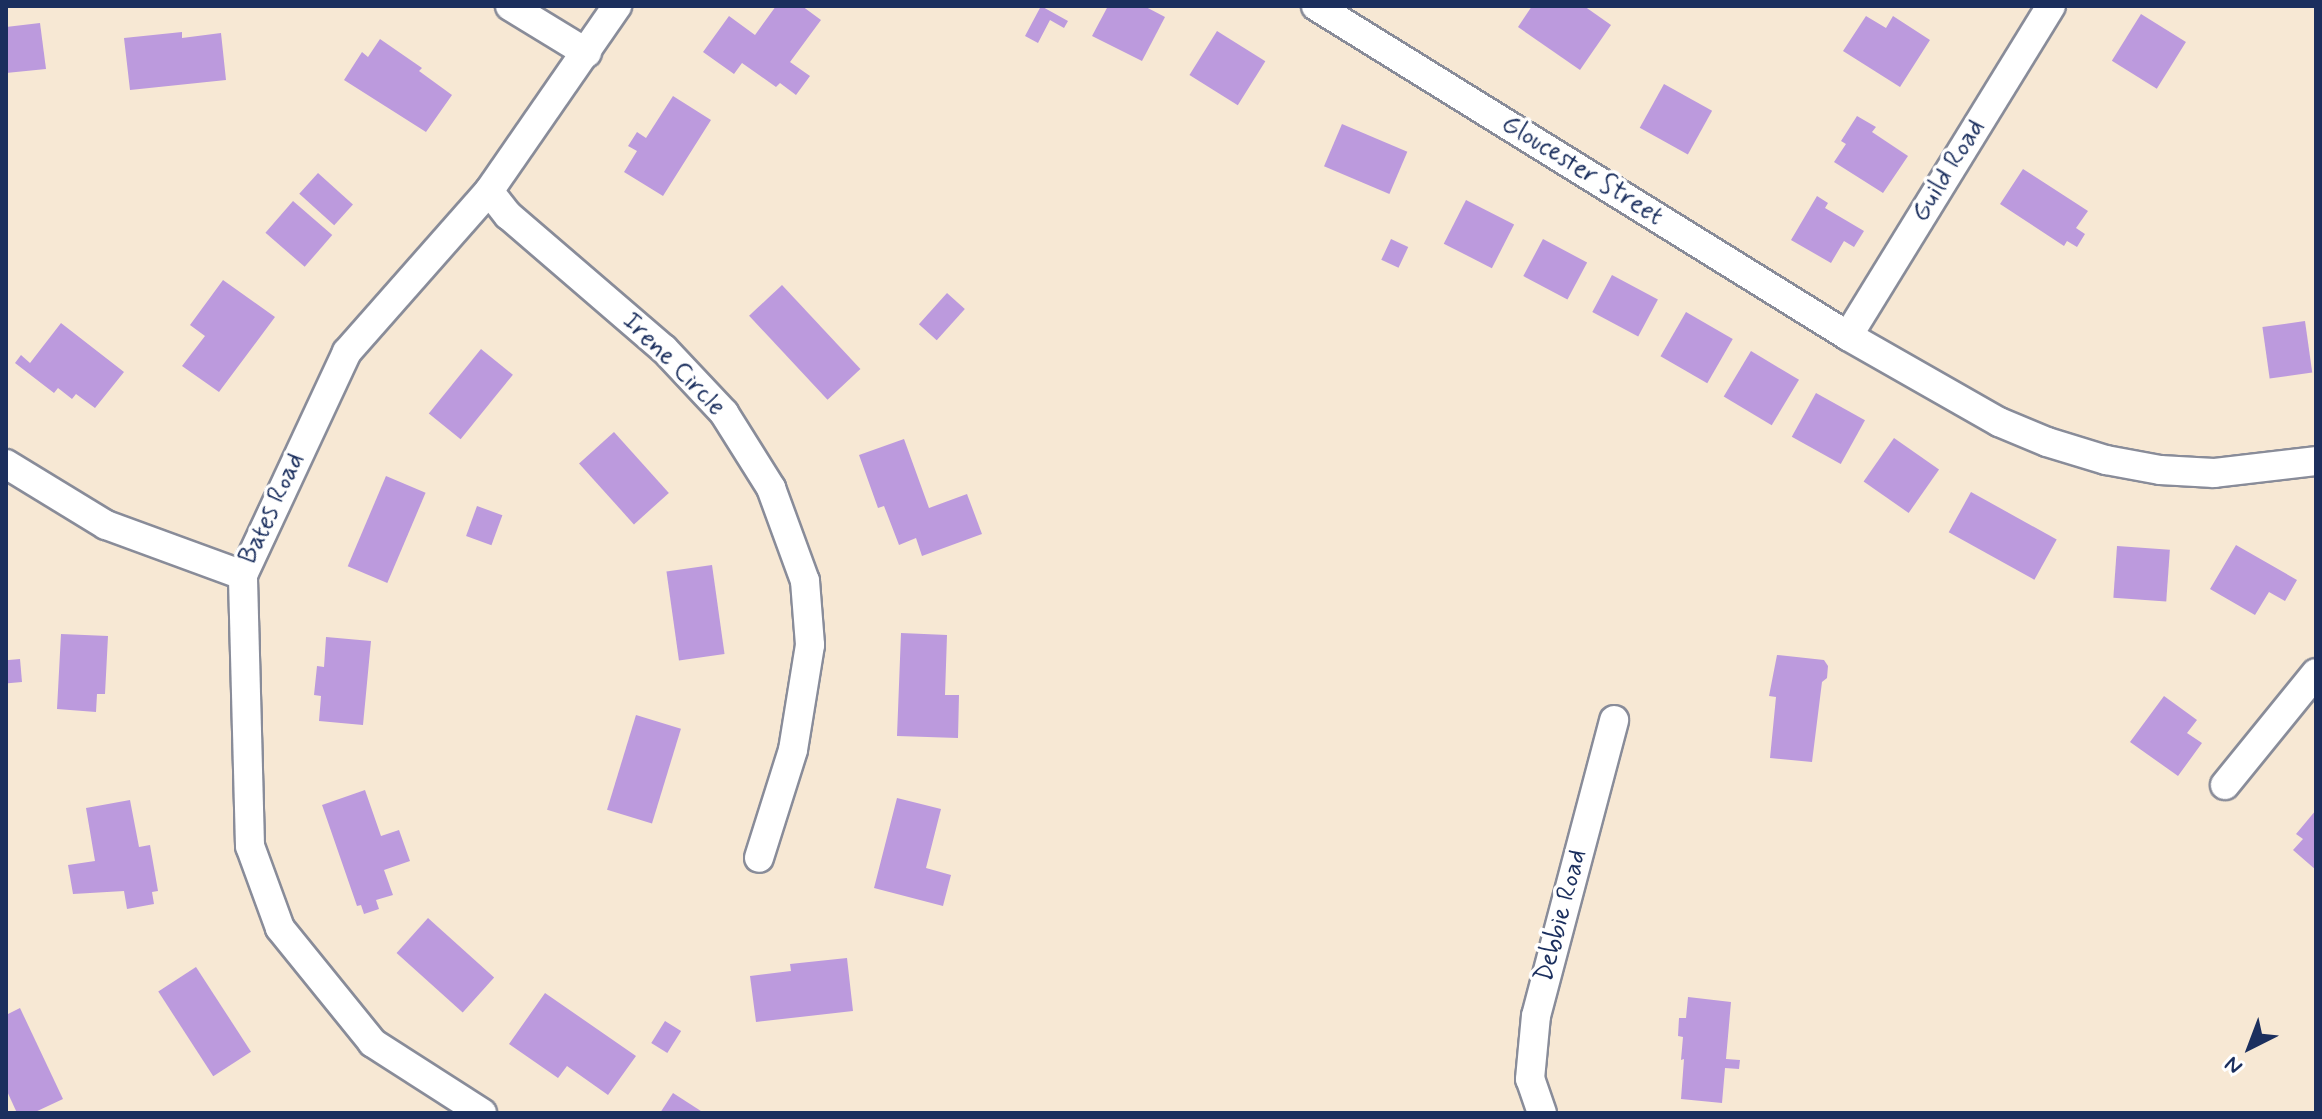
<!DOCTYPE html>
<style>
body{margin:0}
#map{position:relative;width:2322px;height:1119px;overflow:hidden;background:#f7e8d4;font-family:Mynerve,sans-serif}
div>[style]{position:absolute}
.building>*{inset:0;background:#bc9add;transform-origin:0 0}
.roads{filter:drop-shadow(2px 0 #898c99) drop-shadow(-2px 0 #898c99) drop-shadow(0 2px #898c99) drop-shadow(0 -2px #898c99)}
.minor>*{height:28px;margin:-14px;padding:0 14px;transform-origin:14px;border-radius:14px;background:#fff}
span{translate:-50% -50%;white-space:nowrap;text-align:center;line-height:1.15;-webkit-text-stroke:7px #fff;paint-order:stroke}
.street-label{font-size:26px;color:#1b2f5e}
.frame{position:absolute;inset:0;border:8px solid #1b2f5e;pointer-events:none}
.north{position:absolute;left:2210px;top:1007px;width:80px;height:80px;-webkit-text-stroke:6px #fff;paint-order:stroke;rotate:222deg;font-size:22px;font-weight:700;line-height:32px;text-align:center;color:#1b2f5e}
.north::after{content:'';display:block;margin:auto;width:28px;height:36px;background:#1b2f5e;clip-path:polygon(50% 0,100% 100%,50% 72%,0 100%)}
</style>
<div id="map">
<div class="building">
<div style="clip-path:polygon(776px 6px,802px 6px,821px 20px,790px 62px,810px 76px,796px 95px,780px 83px,776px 87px,742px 63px,734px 74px,703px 52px,729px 16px,755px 35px)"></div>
<div style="clip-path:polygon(1041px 6px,1068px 21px,1064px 28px,1050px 20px,1038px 43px,1025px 36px)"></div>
<div style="clip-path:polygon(1108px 6px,1144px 6px,1165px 17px,1142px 61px,1092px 36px)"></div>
<div style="clip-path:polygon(1532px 6px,1584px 6px,1611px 25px,1580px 70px,1518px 27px)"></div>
<div style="left:2141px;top:14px;width:53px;height:55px;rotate:32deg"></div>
<div style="clip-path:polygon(1866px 16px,1886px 28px,1893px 16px,1930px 40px,1900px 87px,1843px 51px)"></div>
<div style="clip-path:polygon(40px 23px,46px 69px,6px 73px,6px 27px)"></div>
<div style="left:1217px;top:31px;width:57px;height:52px;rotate:32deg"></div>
<div style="clip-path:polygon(182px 32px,182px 38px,221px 33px,226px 80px,130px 90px,124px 38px)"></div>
<div style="clip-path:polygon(380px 39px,422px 68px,419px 71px,452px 95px,426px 132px,344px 80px,362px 52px,368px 57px)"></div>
<div style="left:1664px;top:84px;width:55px;height:50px;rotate:29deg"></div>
<div style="clip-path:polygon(673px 96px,711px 120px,663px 196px,624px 172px,637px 151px,628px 146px,637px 132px,646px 138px)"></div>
<div style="clip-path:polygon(1857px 116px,1876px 127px,1872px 132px,1908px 156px,1883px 193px,1834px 162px,1846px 144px,1841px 141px)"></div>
<div style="left:1342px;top:124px;width:71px;height:46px;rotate:23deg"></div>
<div style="clip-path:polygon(2023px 169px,2088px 211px,2076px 228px,2085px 234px,2077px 247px,2067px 241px,2064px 246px,2000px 204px)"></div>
<div style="left:318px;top:173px;width:47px;height:28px;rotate:42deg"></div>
<div style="clip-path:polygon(1817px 196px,1828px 203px,1825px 208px,1864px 231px,1854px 247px,1844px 241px,1831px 263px,1791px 240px)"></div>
<div style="left:1466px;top:200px;width:54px;height:49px;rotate:27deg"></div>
<div style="left:293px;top:201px;width:52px;height:42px;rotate:41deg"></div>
<div style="left:1391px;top:239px;width:19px;height:23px;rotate:25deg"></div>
<div style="left:1543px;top:239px;width:50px;height:42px;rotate:28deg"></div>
<div style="left:1612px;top:275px;width:52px;height:42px;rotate:28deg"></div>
<div style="clip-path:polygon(223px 280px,275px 317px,219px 392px,182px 366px,205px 336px,190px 325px)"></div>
<div style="left:782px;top:285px;width:115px;height:45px;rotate:47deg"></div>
<div style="left:947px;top:293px;width:24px;height:42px;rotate:42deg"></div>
<div style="left:1686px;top:312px;width:54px;height:51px;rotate:30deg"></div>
<div style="left:2305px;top:321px;width:52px;height:43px;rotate:82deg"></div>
<div style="clip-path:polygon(61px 323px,124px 372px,95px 408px,76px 394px,72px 399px,58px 388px,54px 393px,15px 363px,21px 355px,30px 363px)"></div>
<div style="left:481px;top:349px;width:41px;height:83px;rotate:39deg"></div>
<div style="left:1751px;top:351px;width:56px;height:53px;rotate:31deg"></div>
<div style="left:1816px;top:393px;width:56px;height:50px;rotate:29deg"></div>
<div style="left:614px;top:432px;width:82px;height:47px;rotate:48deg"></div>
<div style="left:1894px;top:438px;width:55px;height:53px;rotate:35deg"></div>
<div style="clip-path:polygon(904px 439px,929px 508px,967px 494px,982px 534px,922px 556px,916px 538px,899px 545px,884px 506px,878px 508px,859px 455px)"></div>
<div style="left:386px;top:476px;width:43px;height:98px;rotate:23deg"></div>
<div style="left:1971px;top:492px;width:98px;height:46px;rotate:29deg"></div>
<div style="left:477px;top:506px;width:27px;height:32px;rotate:20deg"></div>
<div style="clip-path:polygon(2236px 545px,2297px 580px,2285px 601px,2269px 592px,2255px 615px,2210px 589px)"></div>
<div style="left:2117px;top:546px;width:53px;height:52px;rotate:4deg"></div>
<div style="left:712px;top:565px;width:90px;height:46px;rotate:82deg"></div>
<div style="clip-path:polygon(901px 633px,947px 635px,945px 695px,959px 695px,958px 738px,897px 736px)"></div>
<div style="clip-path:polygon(61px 634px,108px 636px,105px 694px,97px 694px,96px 712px,57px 709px)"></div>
<div style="clip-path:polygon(326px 637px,371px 641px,363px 725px,319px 721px,321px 696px,314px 695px,317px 666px,324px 667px)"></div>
<div style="clip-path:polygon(1777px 655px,1824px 660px,1828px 666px,1827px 678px,1822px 682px,1812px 762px,1770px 758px,1776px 697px,1769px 696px)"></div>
<div style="left:20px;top:659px;width:23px;height:14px;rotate:85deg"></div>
<div style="clip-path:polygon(2164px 696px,2197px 720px,2187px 733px,2202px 743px,2178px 776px,2130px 742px)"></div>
<div style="left:636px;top:715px;width:47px;height:99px;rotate:17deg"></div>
<div style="clip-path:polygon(365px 790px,381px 836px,399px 830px,410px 861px,384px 870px,393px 895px,376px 900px,379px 909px,364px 914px,361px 905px,357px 906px,322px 805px)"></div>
<div style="clip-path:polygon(897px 798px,941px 809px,926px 868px,951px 875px,943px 906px,874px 888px)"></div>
<div style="clip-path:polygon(130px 800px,139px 847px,150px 845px,158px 891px,152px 892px,154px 904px,127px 909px,124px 891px,73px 894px,68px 865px,95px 861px,86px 808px)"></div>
<div style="clip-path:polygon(2316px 810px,2316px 870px,2293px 850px,2303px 839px,2296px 834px)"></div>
<div style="left:428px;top:918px;width:89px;height:47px;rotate:42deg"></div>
<div style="clip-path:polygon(847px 958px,853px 1011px,756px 1022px,750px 976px,791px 971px,790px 964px)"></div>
<div style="left:196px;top:967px;width:101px;height:45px;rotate:57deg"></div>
<div style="clip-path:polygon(545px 993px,636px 1056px,608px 1095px,567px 1066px,558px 1078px,509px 1044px)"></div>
<div style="clip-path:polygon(1688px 997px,1731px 1002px,1726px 1059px,1740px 1060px,1739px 1069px,1725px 1068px,1722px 1103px,1681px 1099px,1684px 1059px,1681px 1060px,1683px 1037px,1678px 1036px,1679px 1018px,1686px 1018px)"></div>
<div style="clip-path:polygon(20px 1008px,63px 1099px,33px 1113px,17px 1113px,6px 1089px,6px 1015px)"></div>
<div style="left:665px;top:1021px;width:19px;height:26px;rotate:32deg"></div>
<div style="clip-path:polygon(673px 1093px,704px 1113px,660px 1113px)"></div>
</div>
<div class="roads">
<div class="minor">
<div style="left:510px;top:6px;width:90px;rotate:31.4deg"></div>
<div style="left:1316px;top:6px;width:626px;rotate:31.81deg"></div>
<div style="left:1848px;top:336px;width:174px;rotate:29.7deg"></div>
<div style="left:1999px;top:422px;width:52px;rotate:22.6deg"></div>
<div style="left:2047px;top:442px;width:62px;rotate:17deg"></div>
<div style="left:2106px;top:460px;width:55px;rotate:10.5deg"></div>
<div style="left:2160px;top:470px;width:54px;rotate:3.2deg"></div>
<div style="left:2214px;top:473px;width:103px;rotate:-6.7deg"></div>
<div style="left:489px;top:191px;width:31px;rotate:52deg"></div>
<div style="left:508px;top:215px;width:206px;rotate:40.7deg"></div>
<div style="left:664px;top:349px;width:88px;rotate:46.8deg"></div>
<div style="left:724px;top:413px;width:89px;rotate:57.9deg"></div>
<div style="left:771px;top:488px;width:99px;rotate:69.9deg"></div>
<div style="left:805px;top:581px;width:64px;rotate:85.5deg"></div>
<div style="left:810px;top:645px;width:106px;rotate:99.2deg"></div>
<div style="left:793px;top:750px;width:113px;rotate:107.5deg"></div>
<div style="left:1848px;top:336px;width:387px;rotate:-58.4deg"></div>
<div style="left:6px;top:464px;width:117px;rotate:31.4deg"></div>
<div style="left:106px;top:525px;width:146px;rotate:20.1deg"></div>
<div style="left:2225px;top:785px;width:144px;rotate:-50.9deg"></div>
<div style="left:482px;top:1113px;width:130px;rotate:-147.3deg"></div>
<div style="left:373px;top:1043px;width:148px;rotate:-129deg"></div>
<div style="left:280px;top:928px;width:87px;rotate:-110.1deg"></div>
<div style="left:250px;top:846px;width:271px;rotate:-91.5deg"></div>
<div style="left:243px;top:575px;width:246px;rotate:-65deg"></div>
<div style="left:347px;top:352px;width:215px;rotate:-48.6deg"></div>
<div style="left:489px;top:191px;width:225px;rotate:-55.3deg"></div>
<div style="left:1542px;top:1113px;width:36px;rotate:-109deg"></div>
<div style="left:1530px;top:1079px;width:63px;rotate:-84.6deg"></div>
<div style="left:1536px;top:1016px;width:306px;rotate:-75.2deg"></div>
</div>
</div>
<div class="street-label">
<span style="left:1582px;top:171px;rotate:32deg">Gloucester Street</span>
<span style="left:1949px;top:171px;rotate:-58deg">Guild Road</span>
<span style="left:673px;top:365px;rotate:45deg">Irene Circle</span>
<span style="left:273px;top:509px;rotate:-65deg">Bates Road</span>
<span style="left:1562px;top:916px;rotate:-75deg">Debbie Road</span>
</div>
<div class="frame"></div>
<div class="north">N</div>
</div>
